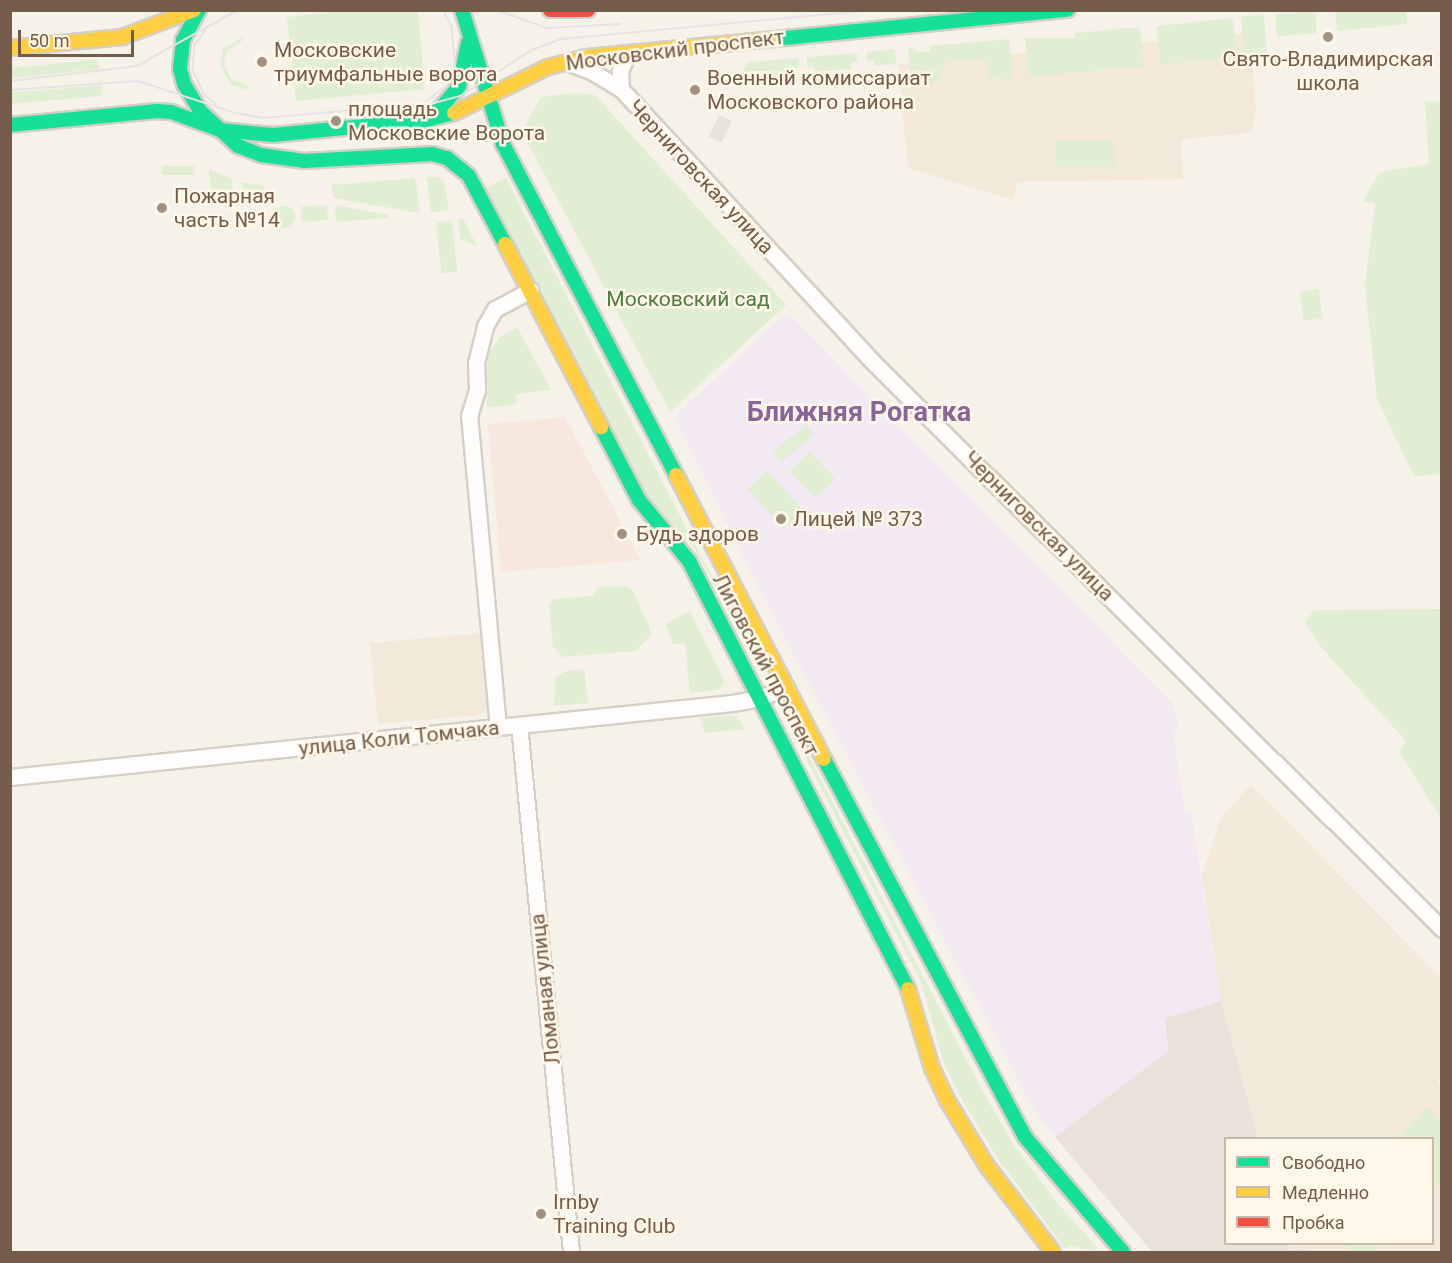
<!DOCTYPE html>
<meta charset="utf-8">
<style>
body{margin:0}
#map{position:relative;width:1452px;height:1263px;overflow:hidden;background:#f6f2ea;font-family:Roboto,sans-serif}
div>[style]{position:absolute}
.residential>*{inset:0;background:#f2e9da}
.commercial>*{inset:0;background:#f7e8dd}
.industrial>*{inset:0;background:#e9e2da;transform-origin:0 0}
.education>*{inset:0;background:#f3e9f2}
.green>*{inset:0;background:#e1eed4;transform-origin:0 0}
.round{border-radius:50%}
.roads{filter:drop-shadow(2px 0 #d5cfc6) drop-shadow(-2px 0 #d5cfc6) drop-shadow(0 2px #d5cfc6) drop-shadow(0 -2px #d5cfc6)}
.street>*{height:15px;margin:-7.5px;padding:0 7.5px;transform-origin:7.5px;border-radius:7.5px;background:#fefdfc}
.fast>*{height:14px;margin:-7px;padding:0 7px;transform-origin:7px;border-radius:7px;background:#16e098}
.slow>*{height:14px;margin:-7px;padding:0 7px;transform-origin:7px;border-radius:7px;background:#ffcf43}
.jam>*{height:14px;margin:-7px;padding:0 7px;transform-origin:7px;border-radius:7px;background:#f24e42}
.tram>*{height:1.5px;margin:-0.75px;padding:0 0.75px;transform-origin:0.75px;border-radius:0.75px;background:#e5e2e4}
.dots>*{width:16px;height:16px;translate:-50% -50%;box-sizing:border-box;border:3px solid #fff8ea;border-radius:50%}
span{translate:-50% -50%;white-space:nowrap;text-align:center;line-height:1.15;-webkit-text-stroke:5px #fff8ea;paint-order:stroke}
.poi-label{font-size:21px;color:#755b49}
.left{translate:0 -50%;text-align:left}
.street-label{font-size:21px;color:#755b49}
.park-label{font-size:21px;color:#4f7b42}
.district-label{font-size:27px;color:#8a6599;font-weight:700}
.frame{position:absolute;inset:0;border:12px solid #755b49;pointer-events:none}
.legend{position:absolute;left:1224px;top:1137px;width:210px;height:108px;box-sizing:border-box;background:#fff8ea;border:2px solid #c8b9aa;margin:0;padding:8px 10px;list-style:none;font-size:18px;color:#755b49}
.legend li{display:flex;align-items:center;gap:12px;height:30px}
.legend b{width:30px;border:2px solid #c8b9aa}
.scale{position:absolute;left:18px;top:30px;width:116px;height:27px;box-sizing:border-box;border:3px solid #755b49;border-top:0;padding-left:8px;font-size:18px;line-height:21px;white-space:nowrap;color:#755b49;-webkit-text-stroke:4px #fff8ea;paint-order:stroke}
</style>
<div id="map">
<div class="residential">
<div style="clip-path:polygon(1250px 33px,1256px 107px,1251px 133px,1181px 139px,1183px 179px,1018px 182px,1013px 200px,908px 168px,898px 64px)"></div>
<div style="clip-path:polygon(482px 633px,489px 708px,479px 715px,378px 724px,370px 643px)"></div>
<div style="clip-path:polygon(1251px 785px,1441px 978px,1442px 1078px,1437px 1082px,1442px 1087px,1441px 1252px,1289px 1251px,1287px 1244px,1432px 1244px,1432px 1138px,1258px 1138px,1221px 1001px,1202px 876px,1221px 818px)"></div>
</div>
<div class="commercial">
<div style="clip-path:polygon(565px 417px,641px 560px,501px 572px,488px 424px)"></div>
</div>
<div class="industrial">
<div style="left:719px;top:115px;width:14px;height:24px;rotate:25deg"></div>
<div style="clip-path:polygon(1221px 1001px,1258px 1138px,1226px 1138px,1226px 1244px,1287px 1244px,1289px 1251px,1305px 1249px,1307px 1252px,1152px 1252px,1055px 1137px,1168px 1051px,1165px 1018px)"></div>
</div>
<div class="education">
<div style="clip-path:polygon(787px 312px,1173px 704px,1179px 730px,1173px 732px,1185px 814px,1191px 813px,1221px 1001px,1165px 1018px,1168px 1051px,1055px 1137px,1033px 1108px,763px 596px,674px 417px)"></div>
</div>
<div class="green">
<div style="clip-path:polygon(355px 10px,418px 11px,425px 89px,296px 101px,287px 17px)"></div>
<div style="left:1315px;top:11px;width:22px;height:40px;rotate:85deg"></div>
<div style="clip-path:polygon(1335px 11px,1406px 11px,1407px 24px,1337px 31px)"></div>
<div style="left:1264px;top:15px;width:39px;height:23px;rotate:86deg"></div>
<div style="left:1233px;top:18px;width:39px;height:77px;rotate:84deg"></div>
<div style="clip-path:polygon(1140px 27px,1143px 66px,1029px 77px,1025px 38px,1075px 38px,1075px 33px)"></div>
<div style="clip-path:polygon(242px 37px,242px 41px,226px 52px,224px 65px,231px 79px,248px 85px,247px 90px,230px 84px,220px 66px,223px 49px)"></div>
<div style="clip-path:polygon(1009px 39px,1012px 79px,988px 77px,986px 58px,946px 62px,938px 82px,912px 86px,908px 48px,915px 47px,916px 52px,930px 51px,930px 46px)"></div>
<div style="clip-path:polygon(895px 49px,896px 64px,874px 66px,874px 60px,867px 61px,867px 52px)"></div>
<div style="clip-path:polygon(857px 53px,858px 62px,851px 62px,851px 69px,815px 72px,814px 66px,807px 67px,807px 57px)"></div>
<div style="clip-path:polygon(798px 58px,799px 68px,791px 68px,792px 75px,740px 79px,747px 62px)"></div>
<div style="left:98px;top:59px;width:10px;height:87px;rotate:84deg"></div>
<div style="left:101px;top:85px;width:11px;height:90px;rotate:85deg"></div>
<div style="clip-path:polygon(575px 93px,595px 95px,786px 305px,670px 412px,522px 132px,541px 97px)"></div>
<div style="clip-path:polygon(1441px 101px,1441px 474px,1414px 476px,1377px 399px,1365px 285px,1375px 203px,1363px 201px,1380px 172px,1429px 164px,1425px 102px)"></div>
<div style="left:1114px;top:141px;width:26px;height:59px;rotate:90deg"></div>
<div style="left:194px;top:166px;width:9px;height:32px;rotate:90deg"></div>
<div style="clip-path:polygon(209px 169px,232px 179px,234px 202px,212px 204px)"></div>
<div style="clip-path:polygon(427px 177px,439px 177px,444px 182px,449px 210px,431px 212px)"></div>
<div style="clip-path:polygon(415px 178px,420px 213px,333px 198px,332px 185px)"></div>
<div style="clip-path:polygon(506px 178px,695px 545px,755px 654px,752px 656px,695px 549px,650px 502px,486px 188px)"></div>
<div style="clip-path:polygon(242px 182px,264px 186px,265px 200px,243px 202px)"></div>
<div style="left:327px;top:205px;width:15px;height:26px;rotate:86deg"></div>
<div style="clip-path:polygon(335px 205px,389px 215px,389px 218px,336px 222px)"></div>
<div class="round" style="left:273px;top:206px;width:22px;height:22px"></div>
<div style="clip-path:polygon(463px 218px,477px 246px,460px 239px,458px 219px)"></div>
<div style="left:452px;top:221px;width:51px;height:16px;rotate:84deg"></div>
<div style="left:1319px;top:289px;width:30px;height:19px;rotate:84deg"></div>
<div style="clip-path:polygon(517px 327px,551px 390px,516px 394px,517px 404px,487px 408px,485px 359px,499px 338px)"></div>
<div style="left:806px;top:425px;width:13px;height:42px;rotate:51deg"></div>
<div style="left:810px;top:452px;width:37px;height:28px;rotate:47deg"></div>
<div style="left:767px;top:471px;width:54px;height:27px;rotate:47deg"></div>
<div style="clip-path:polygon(597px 587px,624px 586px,632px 589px,650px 628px,650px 637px,635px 651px,562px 657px,553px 646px,549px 604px,554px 599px,594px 596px)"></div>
<div style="clip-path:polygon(1441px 609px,1442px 609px,1441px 818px,1399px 752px,1406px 741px,1320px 646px,1305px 622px,1314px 610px)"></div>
<div style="clip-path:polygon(690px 611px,722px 675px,724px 684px,718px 690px,690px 693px,685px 643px,673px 644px,666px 624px)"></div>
<div style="clip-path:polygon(584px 669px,588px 703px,554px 706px,555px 678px,566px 671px)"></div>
<div style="clip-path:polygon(787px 714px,982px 1090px,1014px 1145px,1060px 1206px,1098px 1248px,1095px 1251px,1069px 1246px,1065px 1249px,998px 1159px,958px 1093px,944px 1064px,921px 982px,784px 716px)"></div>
<div style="clip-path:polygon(735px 715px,745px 729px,704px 733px,701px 718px)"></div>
<div style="clip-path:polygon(1428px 1107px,1441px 1120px,1441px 1182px,1433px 1191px,1432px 1138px,1397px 1138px)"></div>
<div style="clip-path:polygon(1343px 1244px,1380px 1244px,1371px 1252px,1352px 1252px)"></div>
</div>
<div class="roads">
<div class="street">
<div style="left:569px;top:63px;width:23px;rotate:20deg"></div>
<div style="left:591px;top:71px;width:35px;rotate:31deg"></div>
<div style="left:621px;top:89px;width:369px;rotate:47.3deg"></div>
<div style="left:871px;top:360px;width:806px;rotate:44.9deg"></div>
<div style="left:621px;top:89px;width:18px;rotate:-93deg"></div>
<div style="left:620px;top:71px;width:20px;rotate:-66deg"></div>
<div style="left:519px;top:725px;width:530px;rotate:84.36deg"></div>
<div style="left:498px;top:727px;width:312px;rotate:-95.3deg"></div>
<div style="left:469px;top:416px;width:27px;rotate:-73deg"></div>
<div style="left:477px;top:390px;width:27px;rotate:-92deg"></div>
<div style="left:476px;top:363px;width:38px;rotate:-76deg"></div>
<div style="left:485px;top:326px;width:20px;rotate:-60deg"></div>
<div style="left:495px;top:309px;width:40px;rotate:-28deg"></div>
<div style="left:10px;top:777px;width:726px;rotate:-5.85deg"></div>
<div style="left:732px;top:703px;width:28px;rotate:-10deg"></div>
<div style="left:760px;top:698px;width:28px;rotate:-23deg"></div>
</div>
<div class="fast">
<div style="left:199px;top:10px;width:34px;rotate:118deg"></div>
<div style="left:183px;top:40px;width:29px;rotate:96deg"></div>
<div style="left:180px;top:69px;width:16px;rotate:75deg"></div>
<div style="left:184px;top:84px;width:33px;rotate:59deg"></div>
<div style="left:201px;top:112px;width:50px;rotate:42.6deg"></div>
<div style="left:238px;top:146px;width:25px;rotate:21deg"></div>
<div style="left:261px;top:155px;width:43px;rotate:7.9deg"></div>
<div style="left:304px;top:161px;width:128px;rotate:-3.1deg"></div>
<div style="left:432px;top:154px;width:16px;rotate:15deg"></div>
<div style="left:447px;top:158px;width:28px;rotate:39deg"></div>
<div style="left:469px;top:176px;width:77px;rotate:62.1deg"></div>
<div style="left:462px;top:10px;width:140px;rotate:73deg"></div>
<div style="left:503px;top:144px;width:373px;rotate:62.4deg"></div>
<div style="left:775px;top:39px;width:294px;rotate:-5.7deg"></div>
<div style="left:426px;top:117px;width:16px;rotate:-30deg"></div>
<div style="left:440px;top:109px;width:30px;rotate:-50deg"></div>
<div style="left:459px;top:86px;width:44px;rotate:-78.2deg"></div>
<div style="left:10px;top:125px;width:148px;rotate:-5.4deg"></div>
<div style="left:157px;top:111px;width:14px;rotate:4deg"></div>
<div style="left:171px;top:112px;width:52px;rotate:20.2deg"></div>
<div style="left:220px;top:130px;width:53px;rotate:5.4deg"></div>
<div style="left:273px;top:135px;width:155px;rotate:-5.6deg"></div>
<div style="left:427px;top:120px;width:28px;rotate:-15deg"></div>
<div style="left:601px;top:427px;width:82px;rotate:62.5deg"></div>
<div style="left:639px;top:500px;width:79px;rotate:50.7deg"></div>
<div style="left:689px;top:561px;width:481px;rotate:62.9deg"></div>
<div style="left:824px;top:759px;width:428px;rotate:62deg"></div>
<div style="left:1025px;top:1137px;width:151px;rotate:49.6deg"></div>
</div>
<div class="slow">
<div style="left:10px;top:48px;width:113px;rotate:-5.6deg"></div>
<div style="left:122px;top:37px;width:77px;rotate:-20.6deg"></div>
<div style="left:454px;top:113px;width:105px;rotate:-26.1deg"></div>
<div style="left:548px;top:67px;width:40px;rotate:-14.4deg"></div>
<div style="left:587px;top:57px;width:189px;rotate:-5.5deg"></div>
<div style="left:505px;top:244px;width:207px;rotate:62.3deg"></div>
<div style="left:676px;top:475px;width:320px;rotate:62.5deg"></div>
<div style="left:908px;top:989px;width:83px;rotate:73.1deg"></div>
<div style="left:932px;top:1068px;width:35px;rotate:65deg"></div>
<div style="left:947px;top:1100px;width:77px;rotate:58.8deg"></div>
<div style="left:987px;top:1166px;width:108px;rotate:52.5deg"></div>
</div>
<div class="jam">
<div style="left:550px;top:10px;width:38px"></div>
</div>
</div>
<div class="tram">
<div style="left:497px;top:10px;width:53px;rotate:19.8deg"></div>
<div style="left:547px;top:28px;width:73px;rotate:-3.1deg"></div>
<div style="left:206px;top:30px;width:19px;rotate:126deg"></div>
<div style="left:195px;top:45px;width:25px;rotate:95deg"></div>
<div style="left:193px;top:70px;width:26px;rotate:65deg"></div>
<div style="left:204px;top:94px;width:16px;rotate:40deg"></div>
<div style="left:10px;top:81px;width:128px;rotate:-6.7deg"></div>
<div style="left:137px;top:66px;width:115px;rotate:-29deg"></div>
<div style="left:10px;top:90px;width:128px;rotate:-4deg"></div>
<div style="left:138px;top:81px;width:103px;rotate:18.1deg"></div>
<div style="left:236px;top:113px;width:27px;rotate:10deg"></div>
<div style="left:263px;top:118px;width:172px;rotate:-5deg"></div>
<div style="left:434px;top:103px;width:28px;rotate:-15deg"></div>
<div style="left:461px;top:96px;width:85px;rotate:-32.9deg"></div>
<div style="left:532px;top:50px;width:31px;rotate:-21deg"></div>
<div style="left:561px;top:39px;width:311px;rotate:-5.3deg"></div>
<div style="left:425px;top:102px;width:26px;rotate:-37deg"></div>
<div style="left:446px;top:86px;width:22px;rotate:-66deg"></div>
<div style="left:455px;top:66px;width:38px;rotate:-95deg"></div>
<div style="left:452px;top:28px;width:20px;rotate:-117deg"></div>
</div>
<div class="dots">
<div style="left:1328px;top:37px;background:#a29081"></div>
<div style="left:262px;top:62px;background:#a29081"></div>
<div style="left:695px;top:90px;background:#a29081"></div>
<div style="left:336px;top:121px;background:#a29081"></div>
<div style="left:162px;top:208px;background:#a29081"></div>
<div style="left:781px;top:519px;background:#a29081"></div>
<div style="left:622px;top:534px;background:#a29081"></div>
<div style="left:541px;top:1214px;background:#a29081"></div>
</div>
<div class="poi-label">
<span class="left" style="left:274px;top:62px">Московские<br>триумфальные ворота</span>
<span style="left:1328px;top:71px">Свято-Владимирская<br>школа</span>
<span class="left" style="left:707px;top:90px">Военный комиссариат<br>Московского района</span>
<span class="left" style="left:348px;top:121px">площадь<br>Московские Ворота</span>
<span class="left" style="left:174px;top:208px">Пожарная<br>часть №14</span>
<span class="left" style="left:793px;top:519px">Лицей № 373</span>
<span class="left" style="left:636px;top:534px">Будь здоров</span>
<span class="left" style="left:553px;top:1214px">Irnby<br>Training Club</span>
</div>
<div class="street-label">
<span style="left:675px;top:50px;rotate:-7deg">Московский проспект</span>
<span style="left:701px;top:177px;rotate:47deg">Черниговская улица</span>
<span style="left:1039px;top:526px;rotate:45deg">Черниговская улица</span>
<span style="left:766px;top:665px;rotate:62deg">Лиговский проспект</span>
<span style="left:399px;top:738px;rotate:-6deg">улица Коли Томчака</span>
<span style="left:545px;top:989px;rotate:-96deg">Ломаная улица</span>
</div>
<div class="park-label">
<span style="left:688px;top:299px">Московский сад</span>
</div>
<div class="district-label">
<span style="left:859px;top:413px">Ближняя Рогатка</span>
</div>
<div class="frame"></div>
<ul class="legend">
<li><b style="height:8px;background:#16e098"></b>Свободно</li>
<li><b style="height:8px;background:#ffcf43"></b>Медленно</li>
<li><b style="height:8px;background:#f24e42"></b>Пробка</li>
</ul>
<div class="scale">50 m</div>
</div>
